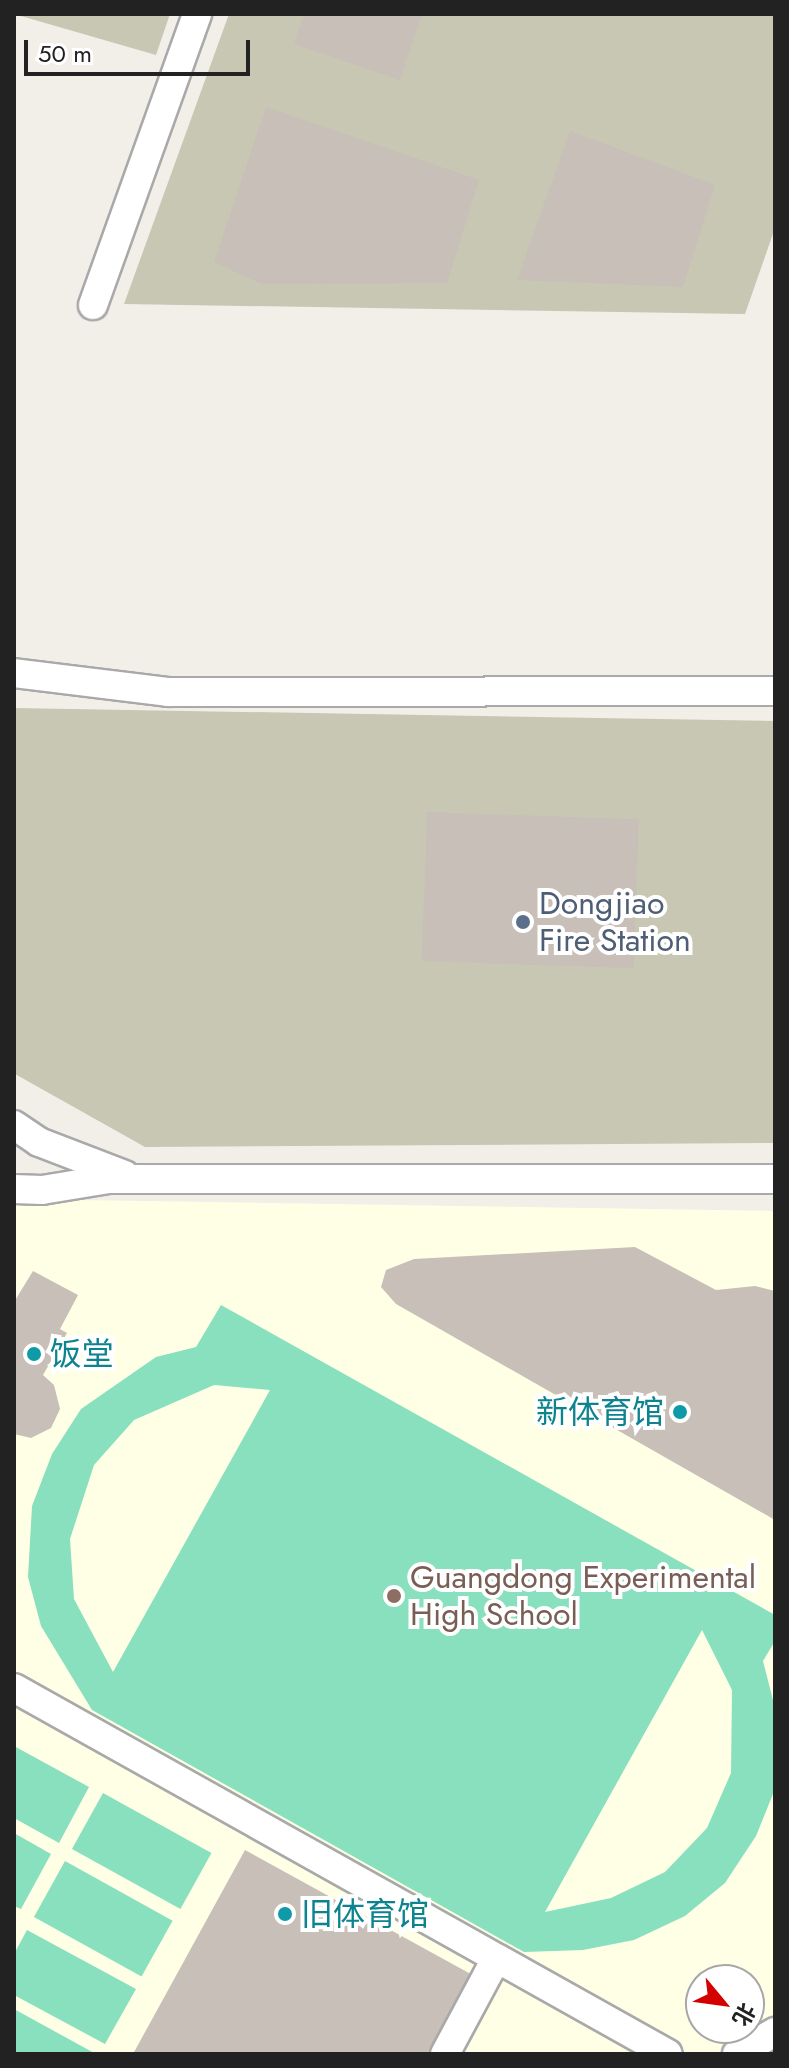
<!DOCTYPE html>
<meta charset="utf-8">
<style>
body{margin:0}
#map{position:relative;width:789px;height:2068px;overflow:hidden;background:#f2efe9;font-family:Jost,"Noto Sans SC",sans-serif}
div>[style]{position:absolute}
.education>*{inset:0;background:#ffffe5}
.construction>*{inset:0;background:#c7c7b4}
.pitch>*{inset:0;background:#88e0be;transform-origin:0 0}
.building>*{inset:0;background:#c7bfb8;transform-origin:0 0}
.roads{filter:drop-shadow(2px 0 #a9a9a9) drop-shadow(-2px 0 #a9a9a9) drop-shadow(0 2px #a9a9a9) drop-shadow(0 -2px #a9a9a9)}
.street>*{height:28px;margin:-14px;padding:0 14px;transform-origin:14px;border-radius:14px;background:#fff}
.dots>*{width:22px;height:22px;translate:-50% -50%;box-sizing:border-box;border:4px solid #fff;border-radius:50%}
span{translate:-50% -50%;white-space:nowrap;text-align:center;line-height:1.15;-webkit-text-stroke:8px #fff;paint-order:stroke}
.service-label{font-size:32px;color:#4e5e75}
.left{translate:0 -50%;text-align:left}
.culture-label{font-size:32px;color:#0d838f}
.right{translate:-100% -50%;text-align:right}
.education-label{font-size:32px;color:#785e54}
.frame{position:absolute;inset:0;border:16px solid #222;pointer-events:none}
.north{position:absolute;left:685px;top:1964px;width:80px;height:80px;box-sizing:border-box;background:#fff;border:2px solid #a7a7a7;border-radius:50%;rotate:119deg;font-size:22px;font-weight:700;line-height:32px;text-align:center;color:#222}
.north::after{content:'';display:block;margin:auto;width:28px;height:36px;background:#d40000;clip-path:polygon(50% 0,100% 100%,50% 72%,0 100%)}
.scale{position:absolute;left:24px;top:40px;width:226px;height:36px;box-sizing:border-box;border:4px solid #222;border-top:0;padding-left:10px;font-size:24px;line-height:28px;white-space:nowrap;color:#222;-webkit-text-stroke:6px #fff;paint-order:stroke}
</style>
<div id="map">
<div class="education">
<div style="clip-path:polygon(evenodd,14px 1199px,775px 1211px,775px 2054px,14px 2054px,14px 1199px,701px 1980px,749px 1980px,749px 2028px,701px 2028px,701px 1980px)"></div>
</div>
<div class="construction">
<div style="clip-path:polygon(14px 14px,170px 14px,156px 55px)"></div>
<div style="clip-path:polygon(229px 14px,775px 14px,775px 228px,745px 314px,124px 304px)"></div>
<div style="clip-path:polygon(14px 708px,775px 721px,775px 1143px,145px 1147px,15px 1074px)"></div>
</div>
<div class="pitch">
<div style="clip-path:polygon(evenodd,221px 1305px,775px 1615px,775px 1641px,763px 1661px,775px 1708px,775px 1789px,756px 1836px,725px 1883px,685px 1916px,634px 1940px,583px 1950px,524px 1952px,92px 1710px,41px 1626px,28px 1577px,32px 1506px,52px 1454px,81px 1409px,156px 1357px,196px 1347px,221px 1305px,214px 1385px,270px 1390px,113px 1672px,74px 1599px,70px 1539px,94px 1465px,134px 1420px,214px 1385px,221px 1305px,702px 1630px,732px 1690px,731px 1773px,707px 1828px,665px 1872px,611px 1898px,545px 1912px,702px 1630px)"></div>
<div style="clip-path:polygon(14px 1746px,89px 1787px,59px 1843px,14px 1818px)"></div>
<div style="left:103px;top:1793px;width:124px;height:64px;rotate:29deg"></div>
<div style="clip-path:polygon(14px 1833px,51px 1854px,21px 1909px,14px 1906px)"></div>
<div style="left:65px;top:1861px;width:123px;height:64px;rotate:29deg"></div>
<div style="clip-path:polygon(27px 1930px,136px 1989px,105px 2044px,14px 1995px,14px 1954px)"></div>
<div style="clip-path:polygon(14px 2009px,96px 2054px,14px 2054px)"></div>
</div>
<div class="building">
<div style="clip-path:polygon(304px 14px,422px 14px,400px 80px,294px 44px)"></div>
<div style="clip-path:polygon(266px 107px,479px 180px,447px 283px,262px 284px,214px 262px)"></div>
<div style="clip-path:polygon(570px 131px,715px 185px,683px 287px,517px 280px)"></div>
<div style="left:427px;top:812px;width:212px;height:149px;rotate:2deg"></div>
<div style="clip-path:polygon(635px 1247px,716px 1290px,755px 1286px,775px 1291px,775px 1520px,396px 1304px,381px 1287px,386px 1270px,414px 1259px)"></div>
<div style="clip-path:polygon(33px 1271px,78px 1295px,60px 1329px,67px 1333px,43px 1375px,54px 1385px,60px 1409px,51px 1428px,31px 1438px,14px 1434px,14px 1302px)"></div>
<div style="clip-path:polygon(245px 1850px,478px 1978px,435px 2054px,133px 2054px)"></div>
</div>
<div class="roads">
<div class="street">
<div style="left:93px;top:305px;width:309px;rotate:-70.3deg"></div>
<div style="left:14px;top:673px;width:155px;rotate:7deg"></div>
<div style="left:168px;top:692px;width:607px;rotate:-0.09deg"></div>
<div style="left:14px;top:1125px;width:30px;rotate:34deg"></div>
<div style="left:39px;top:1142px;width:92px;rotate:21deg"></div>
<div style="left:14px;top:1189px;width:28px;rotate:2deg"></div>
<div style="left:42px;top:1190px;width:68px;rotate:-9.3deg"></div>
<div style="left:109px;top:1179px;width:666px"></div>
<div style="left:14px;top:1688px;width:749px;rotate:29.23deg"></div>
<div style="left:445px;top:2054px;width:108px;rotate:-61.8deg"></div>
<div style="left:737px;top:2054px;width:44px;rotate:-30.1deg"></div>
</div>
</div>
<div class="dots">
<div style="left:523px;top:922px;background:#5c6f8a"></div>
<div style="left:34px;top:1354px;background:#0f9aa8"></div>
<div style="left:680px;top:1412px;background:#0f9aa8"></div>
<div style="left:394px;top:1596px;background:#8d6e63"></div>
<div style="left:285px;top:1914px;background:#0f9aa8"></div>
</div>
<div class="service-label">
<span class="left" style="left:539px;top:922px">Dongjiao<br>Fire Station</span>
</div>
<div class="culture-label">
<span class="left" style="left:50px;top:1354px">饭堂</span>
<span class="right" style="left:664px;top:1412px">新体育馆</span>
<span class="left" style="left:301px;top:1914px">旧体育馆</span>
</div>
<div class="education-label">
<span class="left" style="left:410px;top:1596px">Guangdong Experimental<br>High School</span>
</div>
<div class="frame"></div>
<div class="north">北</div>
<div class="scale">50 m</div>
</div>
